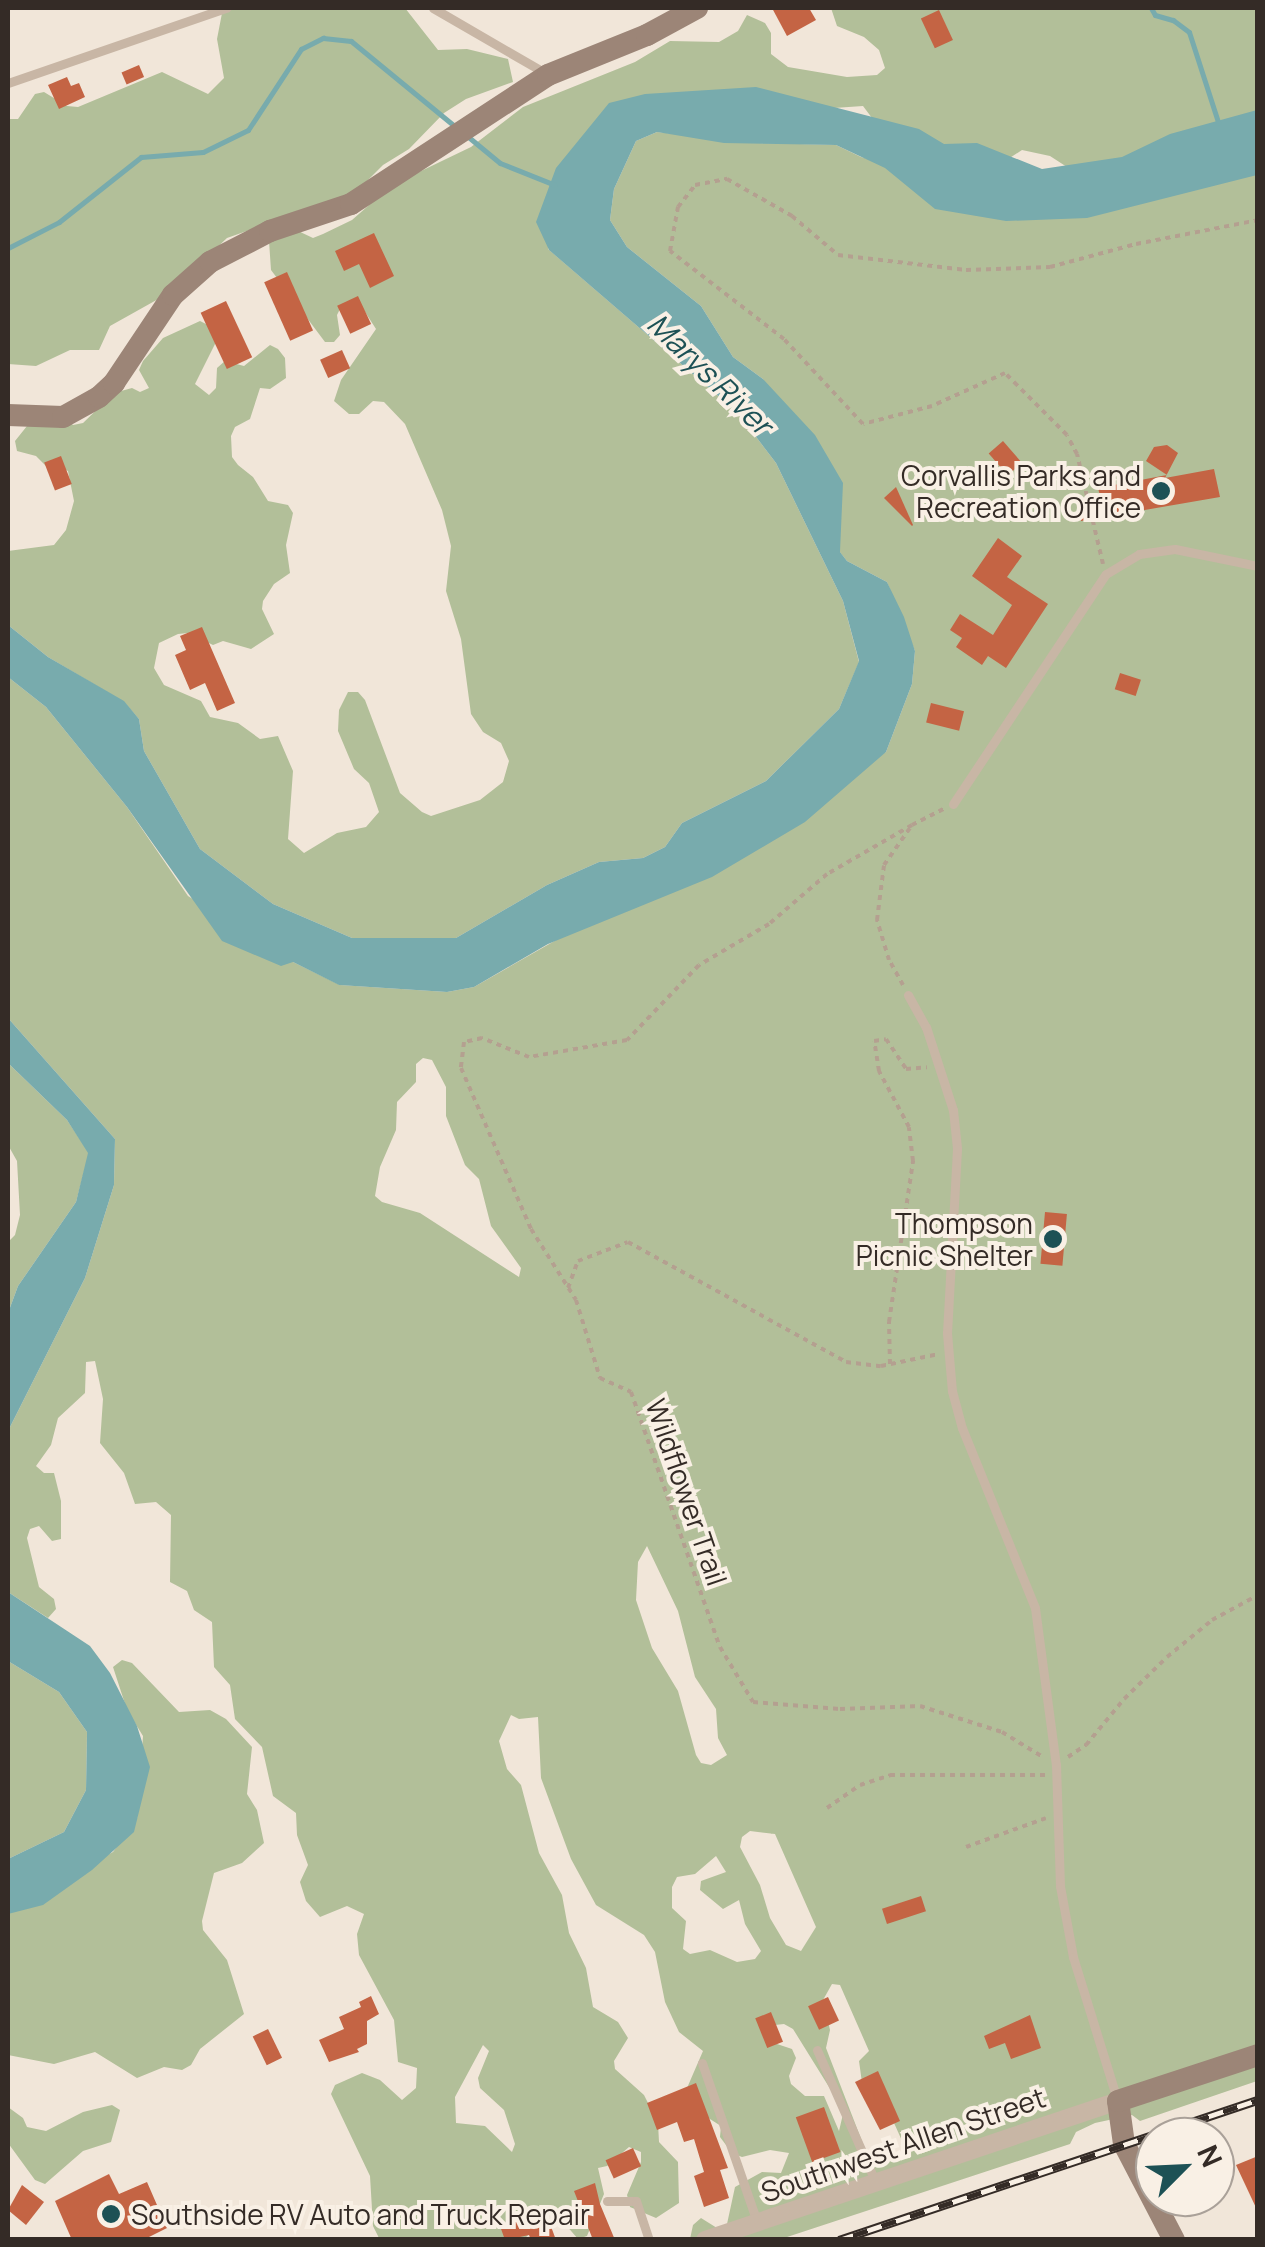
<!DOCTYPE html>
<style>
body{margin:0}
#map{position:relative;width:1265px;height:2247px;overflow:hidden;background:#f1e6d9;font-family:Manrope,sans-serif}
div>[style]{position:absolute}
.green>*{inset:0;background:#b2bf99}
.water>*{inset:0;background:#78abad}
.stream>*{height:5px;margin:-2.5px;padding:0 2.5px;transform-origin:2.5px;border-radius:2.5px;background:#78abad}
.building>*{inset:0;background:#c46444;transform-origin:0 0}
.path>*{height:4px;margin-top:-2px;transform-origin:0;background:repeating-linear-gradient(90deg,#b4a090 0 5px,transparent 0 10px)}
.lane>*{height:9px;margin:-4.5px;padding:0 4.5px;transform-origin:4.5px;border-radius:4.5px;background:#c8b6a5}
.street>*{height:18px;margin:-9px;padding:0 9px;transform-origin:9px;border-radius:9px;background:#c8b6a5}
.secondary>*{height:22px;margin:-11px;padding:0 11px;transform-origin:11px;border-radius:11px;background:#9c8577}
.rail>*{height:9px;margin-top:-4.5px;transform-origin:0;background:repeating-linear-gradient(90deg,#f9f0e5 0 15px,#342b26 0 30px);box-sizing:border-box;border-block:2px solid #342b26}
.dots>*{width:28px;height:28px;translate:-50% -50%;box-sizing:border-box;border:5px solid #f9f0e5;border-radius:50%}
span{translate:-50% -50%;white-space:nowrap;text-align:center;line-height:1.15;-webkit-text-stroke:8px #f9f0e5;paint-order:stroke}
.poi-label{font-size:28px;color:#342b26}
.right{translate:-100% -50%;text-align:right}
.left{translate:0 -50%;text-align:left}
.street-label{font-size:28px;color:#342b26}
.water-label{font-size:30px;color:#1d5155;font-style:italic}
.frame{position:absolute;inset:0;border:10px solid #342b26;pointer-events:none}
.north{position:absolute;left:1135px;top:2117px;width:100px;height:100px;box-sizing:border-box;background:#f9f0e5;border:2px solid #aaa199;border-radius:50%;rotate:66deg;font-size:28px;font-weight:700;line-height:40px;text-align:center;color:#342b26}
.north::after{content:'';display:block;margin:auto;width:35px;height:45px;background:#1d5155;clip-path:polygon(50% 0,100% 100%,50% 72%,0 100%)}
</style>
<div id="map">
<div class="green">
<div style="clip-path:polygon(223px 8px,405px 8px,438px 50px,467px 49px,508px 59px,513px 82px,466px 99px,444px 113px,409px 149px,383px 165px,355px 193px,227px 238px,169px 293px,110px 326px,99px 350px,70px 350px,36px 366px,8px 364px,8px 119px,18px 119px,35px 94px,44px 92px,67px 106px,78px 107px,162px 72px,208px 94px,224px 78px,217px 39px)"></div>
<div style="clip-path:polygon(831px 8px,1257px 8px,1257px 121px,1149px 164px,1067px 167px,1050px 156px,1022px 150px,999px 165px,952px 161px,881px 130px,863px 106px,645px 121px,548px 249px,737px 412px,776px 463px,843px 601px,859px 662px,839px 709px,766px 781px,682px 823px,665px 847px,643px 858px,599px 862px,547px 885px,456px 938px,352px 938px,273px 904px,200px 849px,144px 751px,139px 719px,124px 702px,48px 657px,8px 625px,8px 551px,54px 545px,66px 530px,74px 501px,68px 471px,59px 467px,51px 471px,36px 456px,17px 451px,15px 441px,27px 426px,66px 419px,73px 425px,83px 423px,114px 393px,132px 388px,140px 392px,149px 388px,139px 370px,143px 361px,163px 338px,200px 321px,208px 325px,216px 342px,195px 384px,209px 395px,216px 388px,217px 368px,225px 361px,244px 366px,270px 345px,278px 349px,285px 358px,286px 378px,270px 389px,260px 388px,250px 419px,235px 427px,231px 436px,232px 457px,238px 465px,253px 477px,268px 501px,288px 505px,293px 513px,286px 545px,290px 573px,274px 584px,263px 601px,262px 609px,274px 634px,251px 649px,223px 641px,213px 645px,188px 633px,178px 634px,159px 643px,154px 668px,164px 685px,201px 701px,210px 717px,238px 723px,260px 739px,278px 736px,293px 771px,288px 839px,304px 853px,337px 833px,366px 827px,379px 812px,369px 783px,354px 769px,338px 731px,339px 710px,348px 692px,358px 692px,365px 700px,400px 793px,422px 812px,431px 816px,480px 800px,503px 782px,509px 761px,501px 743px,483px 732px,471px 714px,461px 639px,446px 591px,451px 546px,442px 510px,405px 424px,384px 402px,373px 401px,359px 414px,349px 414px,334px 401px,341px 380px,376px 329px,360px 304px,341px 307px,337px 315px,340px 335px,334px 342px,325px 342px,271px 270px,269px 241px,296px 230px,313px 238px,323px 234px,352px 220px,392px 185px,471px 147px,523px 107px,635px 62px,670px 41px,719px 42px,738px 31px,747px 15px,765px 23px,771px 33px,771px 54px,788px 67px,847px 77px,877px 75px,885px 68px,879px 50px,864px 37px,837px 26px)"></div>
<div style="clip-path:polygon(evenodd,657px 132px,759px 143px,836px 145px,861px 157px,1080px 218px,1257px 174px,1257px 2081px,1140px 2121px,1132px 2115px,1095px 2123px,1076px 2132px,1070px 2144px,781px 2239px,690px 2239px,693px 2225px,701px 2218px,717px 2228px,727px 2224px,735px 2187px,762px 2172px,781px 2173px,789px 2153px,770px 2150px,742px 2157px,732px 2153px,720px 2137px,721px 2126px,702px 2114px,687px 2088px,703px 2051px,679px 2032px,665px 2002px,655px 1952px,644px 1935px,596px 1905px,571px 1859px,541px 1778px,538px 1717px,519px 1719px,511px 1715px,499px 1741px,507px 1769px,521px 1785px,539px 1853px,562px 1895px,569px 1933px,586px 1968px,593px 2007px,618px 2022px,628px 2038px,614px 2061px,615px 2069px,644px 2095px,658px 2123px,659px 2142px,678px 2162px,679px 2203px,656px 2218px,630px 2207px,627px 2195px,641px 2162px,641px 2152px,629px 2147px,607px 2166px,598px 2168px,604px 2194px,587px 2236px,578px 2239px,559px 2217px,550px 2214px,524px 2239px,380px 2240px,373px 2226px,370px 2176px,331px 2094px,335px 2085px,362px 2073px,380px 2080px,402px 2100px,416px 2088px,417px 2068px,398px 2062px,394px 2020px,359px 1955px,357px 1934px,364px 1914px,347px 1906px,320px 1917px,306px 1901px,300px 1882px,308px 1865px,297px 1835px,296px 1813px,273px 1796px,262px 1747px,235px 1719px,230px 1685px,214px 1667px,212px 1622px,194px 1610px,187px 1591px,170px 1582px,171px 1515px,156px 1502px,135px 1504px,124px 1473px,100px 1443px,103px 1399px,95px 1361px,86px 1362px,85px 1393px,58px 1418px,51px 1445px,36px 1466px,44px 1473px,54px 1473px,61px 1501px,61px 1539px,52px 1541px,39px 1526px,30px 1529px,27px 1538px,39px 1587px,54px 1599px,56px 1609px,48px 1618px,8px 1592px,8px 1431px,85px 1278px,114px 1185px,115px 1139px,8px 1018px,8px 677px,46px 707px,127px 807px,188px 896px,293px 962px,340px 985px,447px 992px,474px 987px,886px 752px,912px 684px,915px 651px,887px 582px,847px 561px,839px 551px,763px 379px,733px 357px,701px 306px,627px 247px,610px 220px,614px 189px,636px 141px,657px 132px,423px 1058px,432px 1060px,446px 1087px,446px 1116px,465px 1165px,479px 1179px,491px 1226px,521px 1268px,519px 1277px,420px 1213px,382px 1202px,375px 1196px,380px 1167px,396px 1130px,397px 1102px,416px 1082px,416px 1064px,423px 1058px,657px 132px,647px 1546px,678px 1611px,695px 1677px,716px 1709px,718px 1738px,727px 1755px,711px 1765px,701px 1763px,696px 1755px,678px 1691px,652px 1648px,636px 1600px,638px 1562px,647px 1546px,657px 132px,750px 1831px,775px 1834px,816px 1927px,801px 1951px,786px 1945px,770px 1918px,760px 1885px,740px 1847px,742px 1837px,750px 1831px,657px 132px,716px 1856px,726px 1872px,701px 1881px,700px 1890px,723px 1909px,739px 1900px,745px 1924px,761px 1951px,755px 1959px,737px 1962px,710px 1950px,690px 1954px,683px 1949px,686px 1921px,672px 1908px,672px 1887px,677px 1877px,695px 1874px,716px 1856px,657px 132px,832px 1984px,840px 1985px,869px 2051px,859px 2061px,863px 2090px,890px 2114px,903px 2143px,911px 2148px,910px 2158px,890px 2160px,865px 2149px,826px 2048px,830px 2030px,823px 2000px,832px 1984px,657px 132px,784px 2024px,793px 2029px,834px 2095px,843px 2114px,839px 2131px,824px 2096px,805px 2096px,791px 2084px,789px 2076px,796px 2058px,792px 2049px,774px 2043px,775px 2025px,784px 2024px,657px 132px,483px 2045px,489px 2051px,478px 2078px,480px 2088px,504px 2110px,515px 2144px,512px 2152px,485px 2126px,456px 2123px,455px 2097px,483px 2045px)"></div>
<div style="clip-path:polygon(8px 1063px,67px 1120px,89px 1153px,76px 1202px,18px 1286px,8px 1313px,8px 1242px,15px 1235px,20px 1215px,17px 1161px,8px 1145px)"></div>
<div style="clip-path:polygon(122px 1660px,132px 1663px,179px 1712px,210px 1710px,226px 1719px,252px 1747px,247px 1794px,257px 1810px,264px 1843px,242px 1863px,214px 1873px,202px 1921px,203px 1930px,227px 1960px,244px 2014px,200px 2049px,191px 2065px,182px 2070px,164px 2067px,137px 2078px,95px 2052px,54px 2064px,8px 2055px,8px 1907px,113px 1852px,137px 1819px,143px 1736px,127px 1710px,113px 1667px)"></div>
<div style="clip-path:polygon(8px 1661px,59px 1692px,87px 1732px,86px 1790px,64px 1832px,8px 1859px)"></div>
<div style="clip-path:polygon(112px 2105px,120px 2110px,111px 2142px,83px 2151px,45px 2184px,35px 2180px,8px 2143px,8px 2107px,23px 2118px,27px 2127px,46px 2131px,83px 2112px)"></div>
</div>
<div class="water">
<div style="clip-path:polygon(756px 87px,919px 129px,944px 144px,977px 143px,1042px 169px,1122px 157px,1170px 134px,1257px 110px,1257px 175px,1087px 218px,1006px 221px,935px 209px,885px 168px,836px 145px,724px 143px,657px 132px,636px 141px,614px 189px,610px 220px,627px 247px,701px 306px,733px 357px,763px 379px,815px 435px,843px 483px,840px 552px,847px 561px,887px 582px,904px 617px,915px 651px,912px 684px,886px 752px,805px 822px,712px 877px,548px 944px,474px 987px,447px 992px,339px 985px,293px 962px,281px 966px,222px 941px,127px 807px,46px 707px,8px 677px,8px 625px,48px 657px,124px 701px,139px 719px,144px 751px,200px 849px,273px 904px,352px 938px,456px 938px,547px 885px,599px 862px,643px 858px,665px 847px,682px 823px,766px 781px,839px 709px,859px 661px,843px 601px,776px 463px,737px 412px,549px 250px,536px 222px,556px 168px,609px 103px,645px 94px)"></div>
<div style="clip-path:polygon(8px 1018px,115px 1139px,114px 1185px,85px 1278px,8px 1431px,8px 1313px,18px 1286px,76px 1202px,88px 1153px,67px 1120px,8px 1063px)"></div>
<div style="clip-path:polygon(8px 1592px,90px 1646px,110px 1673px,137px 1726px,150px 1767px,134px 1832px,92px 1870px,43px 1905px,8px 1914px,8px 1859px,64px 1832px,86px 1790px,87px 1732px,59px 1692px,8px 1661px)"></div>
</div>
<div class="stream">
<div style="left:1151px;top:8px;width:8px;rotate:60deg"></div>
<div style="left:1155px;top:15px;width:19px;rotate:16deg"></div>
<div style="left:1173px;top:20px;width:20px;rotate:37deg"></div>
<div style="left:1189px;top:32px;width:95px;rotate:72.1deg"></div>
<div style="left:466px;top:135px;width:44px;rotate:39.5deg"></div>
<div style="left:500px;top:163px;width:59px;rotate:21.8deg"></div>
<div style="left:8px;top:248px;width:57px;rotate:-27deg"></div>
<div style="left:59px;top:222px;width:105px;rotate:-38.4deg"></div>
<div style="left:141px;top:157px;width:62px;rotate:-4.6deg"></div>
<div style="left:203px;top:152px;width:50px;rotate:-26.1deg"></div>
<div style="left:248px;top:130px;width:97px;rotate:-56.8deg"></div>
<div style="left:301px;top:49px;width:25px;rotate:-27deg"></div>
<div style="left:323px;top:38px;width:28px;rotate:6deg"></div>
<div style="left:351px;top:41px;width:137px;rotate:39.4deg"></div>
</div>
<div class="building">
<div style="clip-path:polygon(772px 8px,809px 8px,816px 20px,787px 36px)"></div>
<div style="left:939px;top:10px;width:33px;height:20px;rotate:65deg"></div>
<div style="left:139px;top:65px;width:13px;height:19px;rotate:67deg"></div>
<div style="clip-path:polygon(67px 77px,71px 86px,79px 83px,85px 97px,59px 109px,48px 85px)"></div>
<div style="clip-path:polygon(374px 233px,394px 276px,370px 288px,359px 264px,344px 271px,335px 251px)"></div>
<div style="left:287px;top:272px;width:64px;height:25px;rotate:66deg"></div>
<div style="left:358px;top:296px;width:31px;height:23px;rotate:65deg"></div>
<div style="left:226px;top:301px;width:62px;height:28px;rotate:65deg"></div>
<div style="left:342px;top:350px;width:20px;height:24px;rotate:66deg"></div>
<div style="left:1003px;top:441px;width:29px;height:19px;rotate:49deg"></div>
<div style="clip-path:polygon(1167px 445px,1178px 453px,1165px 478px,1214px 469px,1220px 497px,1081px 521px,1077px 502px,1100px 496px,1098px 488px,1167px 475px,1146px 461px,1154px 447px)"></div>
<div style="left:61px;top:456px;width:30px;height:18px;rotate:69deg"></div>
<div style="clip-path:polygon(896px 487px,913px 525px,912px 526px,884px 498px)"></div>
<div style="clip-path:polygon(998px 538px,1022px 556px,1007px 577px,1048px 604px,1006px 668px,988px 656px,982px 665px,956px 647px,962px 638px,950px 630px,960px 614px,993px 635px,1012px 605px,972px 576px)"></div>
<div style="clip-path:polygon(202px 627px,235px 703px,217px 711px,205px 683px,190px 690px,175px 655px,186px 650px,180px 636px)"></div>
<div style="left:1120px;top:673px;width:22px;height:17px;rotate:18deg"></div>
<div style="left:931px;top:703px;width:34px;height:20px;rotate:14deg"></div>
<div style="left:1045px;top:1212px;width:22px;height:52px;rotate:5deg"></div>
<div style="left:921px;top:1896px;width:16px;height:41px;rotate:72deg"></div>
<div style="clip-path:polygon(371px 1996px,379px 2014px,367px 2021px,367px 2044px,357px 2049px,359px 2052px,329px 2062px,319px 2040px,344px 2029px,339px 2017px,361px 2007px,359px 2002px)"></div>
<div style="left:828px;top:1997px;width:26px;height:22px;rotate:65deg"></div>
<div style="left:771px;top:2012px;width:32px;height:17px;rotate:68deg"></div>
<div style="clip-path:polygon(1030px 2015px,1041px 2048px,1011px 2059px,1005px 2043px,989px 2049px,984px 2036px)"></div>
<div style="left:268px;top:2029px;width:32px;height:17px;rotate:64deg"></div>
<div style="clip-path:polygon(878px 2071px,900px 2121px,880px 2130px,855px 2082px)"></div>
<div style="clip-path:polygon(696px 2083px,728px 2168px,720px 2170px,729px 2198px,704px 2207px,694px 2176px,704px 2172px,694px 2139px,684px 2142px,677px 2122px,657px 2130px,647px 2103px)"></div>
<div style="left:824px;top:2107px;width:48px;height:30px;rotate:70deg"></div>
<div style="left:633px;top:2148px;width:20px;height:30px;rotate:66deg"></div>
<div style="clip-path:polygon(1258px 2156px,1258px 2212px,1236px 2165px)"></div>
<div style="clip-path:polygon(109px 2174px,119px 2194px,147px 2182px,167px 2228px,143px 2240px,72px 2240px,55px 2201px)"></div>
<div style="clip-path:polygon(595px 2183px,600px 2204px,615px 2240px,593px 2240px,574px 2191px)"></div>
<div style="clip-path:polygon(22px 2185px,44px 2202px,26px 2225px,8px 2210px)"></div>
<div style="clip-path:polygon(546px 2213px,556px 2240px,531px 2240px,529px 2235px,505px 2240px,500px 2226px)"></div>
</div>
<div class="path">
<div style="left:1103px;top:564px;width:113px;rotate:-103.3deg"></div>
<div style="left:1077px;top:454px;width:21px;rotate:-118deg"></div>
<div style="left:1067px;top:435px;width:88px;rotate:-135deg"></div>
<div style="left:1005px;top:373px;width:80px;rotate:155.7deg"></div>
<div style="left:932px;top:406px;width:71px;rotate:165.4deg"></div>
<div style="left:863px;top:424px;width:116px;rotate:-132.9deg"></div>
<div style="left:784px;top:339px;width:144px;rotate:-142.3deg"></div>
<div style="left:670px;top:251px;width:45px;rotate:-79.7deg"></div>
<div style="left:678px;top:207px;width:28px;rotate:-52deg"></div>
<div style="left:695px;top:185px;width:33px;rotate:-11deg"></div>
<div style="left:727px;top:179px;width:75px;rotate:29.6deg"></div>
<div style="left:792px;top:216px;width:60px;rotate:40.3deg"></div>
<div style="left:838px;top:255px;width:129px;rotate:6.7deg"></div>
<div style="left:966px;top:270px;width:84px;rotate:-2deg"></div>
<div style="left:1050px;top:267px;width:89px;rotate:-15deg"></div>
<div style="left:1136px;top:244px;width:124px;rotate:-11.1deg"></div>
<div style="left:912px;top:825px;width:98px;rotate:150deg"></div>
<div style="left:827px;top:874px;width:77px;rotate:139.2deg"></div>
<div style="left:769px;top:924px;width:81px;rotate:149.6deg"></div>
<div style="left:699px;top:965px;width:104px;rotate:133.8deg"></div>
<div style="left:627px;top:1040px;width:99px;rotate:170.2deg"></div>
<div style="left:529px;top:1057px;width:51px;rotate:-158deg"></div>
<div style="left:482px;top:1038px;width:18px;rotate:167deg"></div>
<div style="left:464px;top:1042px;width:26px;rotate:97deg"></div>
<div style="left:461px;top:1068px;width:176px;rotate:66.5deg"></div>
<div style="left:531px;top:1229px;width:84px;rotate:57.6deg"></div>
<div style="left:576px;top:1300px;width:82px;rotate:72.9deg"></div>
<div style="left:600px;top:1378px;width:34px;rotate:24deg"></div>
<div style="left:631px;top:1392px;width:270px;rotate:70.8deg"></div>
<div style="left:720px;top:1647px;width:64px;rotate:59deg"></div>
<div style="left:753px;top:1702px;width:87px;rotate:4.6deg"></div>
<div style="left:840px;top:1709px;width:80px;rotate:-2.1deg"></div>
<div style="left:920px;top:1706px;width:86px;rotate:17.6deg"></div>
<div style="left:1002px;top:1732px;width:48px;rotate:31.4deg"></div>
<div style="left:903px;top:985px;width:29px;rotate:-119deg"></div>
<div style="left:889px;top:960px;width:42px;rotate:-106.7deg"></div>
<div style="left:877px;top:920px;width:55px;rotate:-82.7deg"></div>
<div style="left:884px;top:865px;width:49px;rotate:-55deg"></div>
<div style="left:912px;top:825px;width:36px;rotate:-27deg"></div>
<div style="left:568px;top:1288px;width:29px;rotate:-70deg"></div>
<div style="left:578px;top:1261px;width:53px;rotate:-20.8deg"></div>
<div style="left:628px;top:1242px;width:249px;rotate:28.8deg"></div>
<div style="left:846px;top:1362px;width:35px;rotate:7deg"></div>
<div style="left:881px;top:1366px;width:59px;rotate:-11.7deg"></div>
<div style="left:890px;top:1364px;width:42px;rotate:-91.4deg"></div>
<div style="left:889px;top:1322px;width:163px;rotate:-81.5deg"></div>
<div style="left:913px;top:1161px;width:34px;rotate:-97deg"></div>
<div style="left:909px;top:1127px;width:64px;rotate:-118.2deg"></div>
<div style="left:879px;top:1071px;width:30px;rotate:-99deg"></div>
<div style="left:874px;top:1041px;width:12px;rotate:-9deg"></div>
<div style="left:886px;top:1039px;width:36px;rotate:56deg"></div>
<div style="left:906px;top:1069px;width:21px;rotate:-5deg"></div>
<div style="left:1068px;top:1757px;width:22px;rotate:-34deg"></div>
<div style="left:1086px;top:1745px;width:60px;rotate:-50.4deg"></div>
<div style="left:1124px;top:1699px;width:60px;rotate:-44.3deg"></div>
<div style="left:1167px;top:1657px;width:58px;rotate:-39.4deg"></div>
<div style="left:1212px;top:1620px;width:52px;rotate:-28.5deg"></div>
<div style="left:827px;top:1808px;width:40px;rotate:-34.9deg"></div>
<div style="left:860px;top:1785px;width:32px;rotate:-18deg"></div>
<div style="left:890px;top:1775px;width:157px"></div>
<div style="left:966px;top:1847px;width:85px;rotate:-19.9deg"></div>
</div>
<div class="lane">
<div style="left:433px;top:8px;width:129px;rotate:30.1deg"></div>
<div style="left:8px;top:83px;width:231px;rotate:-19deg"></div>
<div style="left:953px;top:804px;width:276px;rotate:-56.4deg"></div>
<div style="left:1106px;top:574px;width:39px;rotate:-31deg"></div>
<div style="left:1139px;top:554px;width:36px;rotate:-8deg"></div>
<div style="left:1175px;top:549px;width:85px;rotate:11.6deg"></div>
<div style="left:908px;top:995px;width:37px;rotate:61deg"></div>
<div style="left:926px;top:1027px;width:87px;rotate:72deg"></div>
<div style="left:953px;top:1110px;width:39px;rotate:84deg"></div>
<div style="left:957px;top:1149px;width:184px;rotate:93.1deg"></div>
<div style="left:947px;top:1333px;width:58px;rotate:85.1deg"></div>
<div style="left:952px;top:1391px;width:38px;rotate:75deg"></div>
<div style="left:962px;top:1428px;width:194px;rotate:67.9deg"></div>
<div style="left:1035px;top:1608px;width:158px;rotate:82.4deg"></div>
<div style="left:1056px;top:1765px;width:121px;rotate:88.1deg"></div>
<div style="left:1060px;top:1886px;width:72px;rotate:79.6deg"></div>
<div style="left:1073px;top:1957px;width:149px;rotate:72.8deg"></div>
<div style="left:817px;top:2050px;width:143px;rotate:66.1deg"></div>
<div style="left:702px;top:2063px;width:168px;rotate:70.9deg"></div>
<div style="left:607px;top:2201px;width:29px"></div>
<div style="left:636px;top:2201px;width:41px;rotate:71.6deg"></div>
</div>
<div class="street">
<div style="left:705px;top:2240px;width:436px;rotate:-18.6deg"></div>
</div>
<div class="secondary">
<div style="left:8px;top:415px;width:55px;rotate:2.1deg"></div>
<div style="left:63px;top:417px;width:41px;rotate:-29.1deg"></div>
<div style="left:99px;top:397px;width:21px;rotate:-43deg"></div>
<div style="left:114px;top:383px;width:106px;rotate:-56.2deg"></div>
<div style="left:173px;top:295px;width:50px;rotate:-41.7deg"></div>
<div style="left:210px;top:262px;width:68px;rotate:-27.3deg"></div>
<div style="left:270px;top:231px;width:85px;rotate:-18.4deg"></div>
<div style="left:351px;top:204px;width:235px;rotate:-33.2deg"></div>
<div style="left:548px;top:75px;width:107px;rotate:-22deg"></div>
<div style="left:647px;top:35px;width:57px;rotate:-28.4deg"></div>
<div style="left:1174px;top:2240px;width:108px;rotate:-117.5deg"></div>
<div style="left:1124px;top:2144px;width:43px;rotate:-97.9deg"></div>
<div style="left:1118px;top:2101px;width:147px;rotate:-18.2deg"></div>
</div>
<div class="rail">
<div style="left:839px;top:2240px;width:442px;rotate:-18.5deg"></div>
</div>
<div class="dots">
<div style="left:1161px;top:491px;background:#1d5155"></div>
<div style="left:1053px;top:1239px;background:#1d5155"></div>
<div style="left:111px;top:2214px;background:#1d5155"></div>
</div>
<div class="poi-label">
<span class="right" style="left:1141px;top:491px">Corvallis Parks and<br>Recreation Office</span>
<span class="right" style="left:1033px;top:1239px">Thompson<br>Picnic Shelter</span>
<span class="left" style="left:131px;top:2214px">Southside RV Auto and Truck Repair</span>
</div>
<div class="street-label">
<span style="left:687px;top:1492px;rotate:71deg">Wildflower Trail</span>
<span style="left:903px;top:2144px;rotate:-19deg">Southwest Allen Street</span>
</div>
<div class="water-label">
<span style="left:710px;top:374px;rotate:44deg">Marys River</span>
</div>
<div class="frame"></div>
<div class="north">N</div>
</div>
